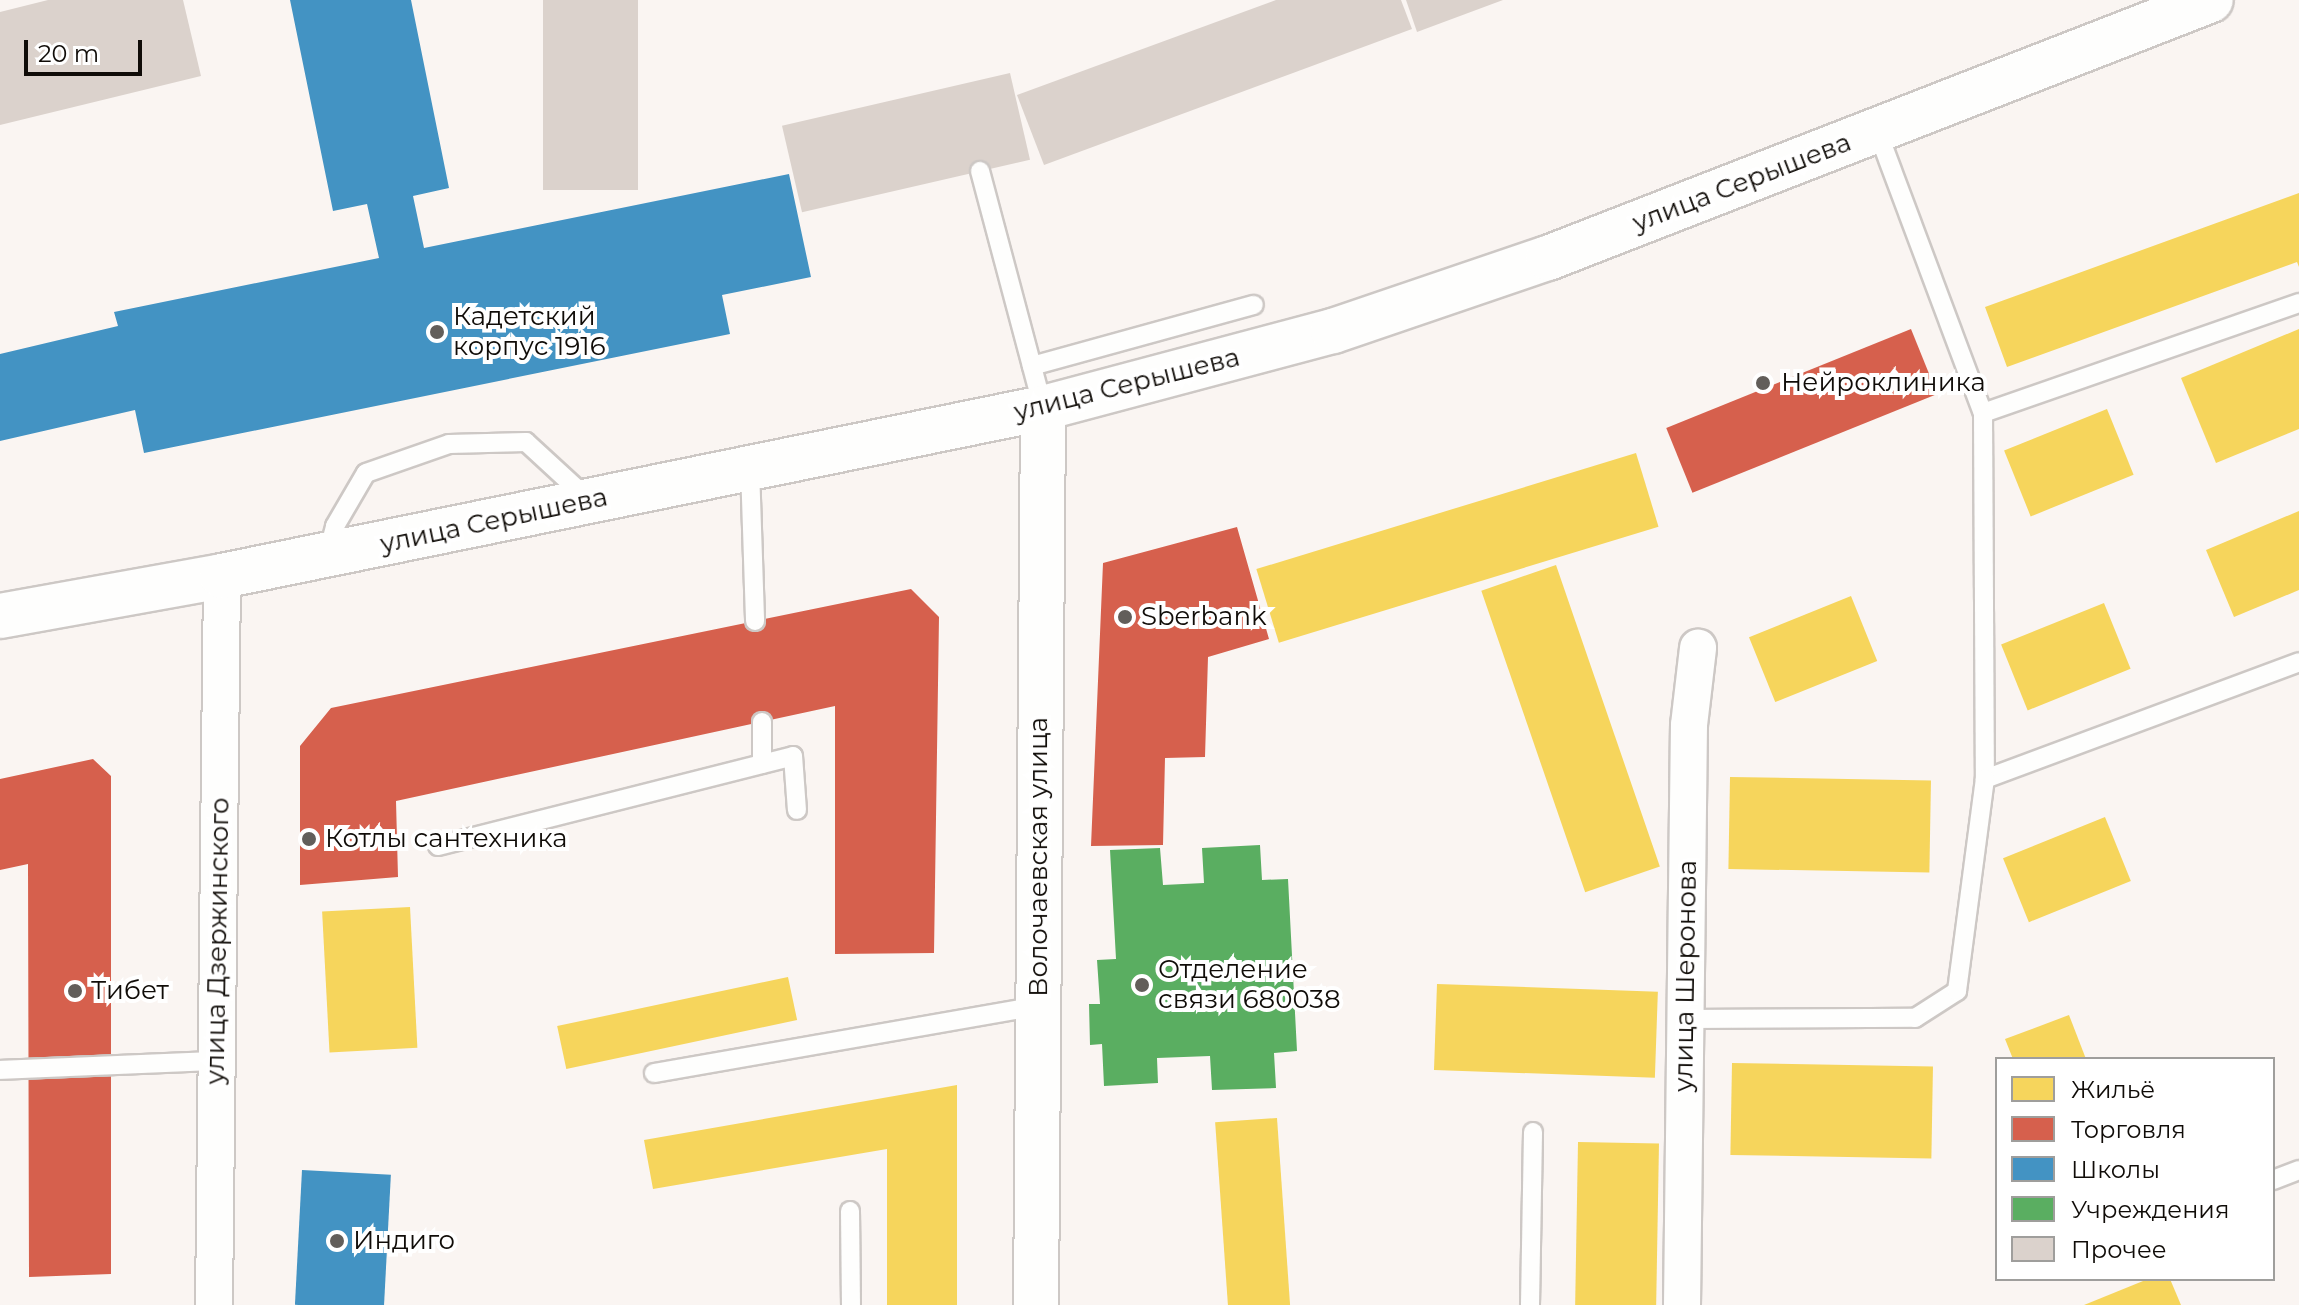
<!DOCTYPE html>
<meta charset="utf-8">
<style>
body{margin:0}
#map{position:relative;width:2299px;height:1305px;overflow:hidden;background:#faf5f2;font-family:Montserrat,sans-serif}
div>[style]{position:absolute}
.homes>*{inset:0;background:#f6d55c;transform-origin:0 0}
.shops>*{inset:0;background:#d6604d;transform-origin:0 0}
.schools>*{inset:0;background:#4393c3;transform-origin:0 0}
.public>*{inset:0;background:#5aae61}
.building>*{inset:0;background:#dbd2cc;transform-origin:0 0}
.roads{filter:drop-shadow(2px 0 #cdc8c5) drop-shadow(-2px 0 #cdc8c5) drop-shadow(0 2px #cdc8c5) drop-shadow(0 -2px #cdc8c5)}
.lane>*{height:18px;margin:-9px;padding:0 9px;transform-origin:9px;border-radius:9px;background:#fefefd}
.street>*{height:36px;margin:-18px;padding:0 18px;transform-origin:18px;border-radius:18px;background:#fefefd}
.primary>*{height:44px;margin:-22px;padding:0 22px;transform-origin:22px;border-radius:22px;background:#fefefd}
.dots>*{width:22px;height:22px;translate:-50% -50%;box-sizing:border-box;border:4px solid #fff;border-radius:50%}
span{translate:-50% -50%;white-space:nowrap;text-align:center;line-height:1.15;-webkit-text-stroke:8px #fff;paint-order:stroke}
.street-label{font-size:26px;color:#100c08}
.poi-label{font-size:26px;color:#100c08}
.left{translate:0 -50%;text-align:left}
.legend{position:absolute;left:1995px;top:1057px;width:280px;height:224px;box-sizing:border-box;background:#fff;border:2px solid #9f9e9c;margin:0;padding:10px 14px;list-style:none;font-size:24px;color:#100c08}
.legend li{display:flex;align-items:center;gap:16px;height:40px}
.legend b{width:40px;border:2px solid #9f9e9c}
.scale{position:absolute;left:24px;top:40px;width:118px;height:36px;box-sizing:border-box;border:4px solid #100c08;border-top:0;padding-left:10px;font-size:24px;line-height:28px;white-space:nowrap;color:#100c08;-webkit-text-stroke:6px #fff;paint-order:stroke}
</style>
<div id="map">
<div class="homes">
<div style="clip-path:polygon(2299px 193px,2299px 267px,2297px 262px,2007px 367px,1985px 307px)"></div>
<div style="clip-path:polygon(2299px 329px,2299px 429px,2216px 463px,2181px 378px)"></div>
<div style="left:2107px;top:409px;width:71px;height:111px;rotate:68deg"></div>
<div style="left:1636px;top:453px;width:77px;height:397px;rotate:73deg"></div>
<div style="clip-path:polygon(2299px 511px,2299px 590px,2234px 617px,2206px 550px)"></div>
<div style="left:1556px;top:565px;width:319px;height:79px;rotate:71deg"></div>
<div style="left:1851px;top:596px;width:70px;height:110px;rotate:68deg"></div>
<div style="left:2104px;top:603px;width:71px;height:111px;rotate:68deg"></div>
<div style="left:1730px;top:777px;width:201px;height:92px;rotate:1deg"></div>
<div style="left:2105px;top:817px;width:69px;height:110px;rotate:68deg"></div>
<div style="left:410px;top:907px;width:141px;height:88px;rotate:87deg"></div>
<div style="left:788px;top:977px;width:44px;height:236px;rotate:78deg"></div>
<div style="left:1437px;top:984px;width:221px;height:86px;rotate:2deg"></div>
<div style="clip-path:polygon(2069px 1015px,2086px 1059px,2013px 1059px,2005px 1039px)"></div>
<div style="left:1732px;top:1063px;width:201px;height:92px;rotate:1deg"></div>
<div style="clip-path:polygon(957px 1085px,957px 1305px,887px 1305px,887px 1149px,653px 1189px,644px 1140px)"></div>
<div style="left:1277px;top:1118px;width:188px;height:62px;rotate:86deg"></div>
<div style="left:1578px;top:1142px;width:81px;height:163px;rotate:1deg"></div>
<div style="clip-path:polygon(2148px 1279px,2170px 1279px,2181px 1305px,2084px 1305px)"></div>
</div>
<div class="shops">
<div style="left:1911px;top:329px;width:70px;height:264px;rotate:68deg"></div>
<div style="clip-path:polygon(1237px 527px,1269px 639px,1208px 657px,1205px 757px,1165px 758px,1163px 845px,1091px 846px,1103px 563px)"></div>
<div style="clip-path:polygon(911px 589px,939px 617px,934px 953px,835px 954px,835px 706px,396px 801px,398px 877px,300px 885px,300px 746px,331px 708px)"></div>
<div style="clip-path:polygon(93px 759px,111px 776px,111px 1274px,29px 1277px,28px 864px,0 870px,0 779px)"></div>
</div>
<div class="schools">
<div style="clip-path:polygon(290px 0,411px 0,449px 188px,413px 196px,424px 248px,789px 174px,811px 277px,722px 295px,730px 334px,144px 453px,135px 410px,0 441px,0 354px,118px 326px,114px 312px,379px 258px,367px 204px,333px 211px)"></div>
<div style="left:302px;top:1170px;width:89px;height:135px;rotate:3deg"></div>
</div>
<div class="public">
<div style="clip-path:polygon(1260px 845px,1262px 880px,1288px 879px,1297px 1051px,1274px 1053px,1276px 1088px,1212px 1090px,1210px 1056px,1157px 1058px,1158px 1083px,1104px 1086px,1102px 1044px,1090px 1045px,1089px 1004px,1100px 1004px,1097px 960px,1116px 959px,1110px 850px,1160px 848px,1163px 885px,1204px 883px,1202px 848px)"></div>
</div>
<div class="building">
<div style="clip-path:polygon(48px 0,183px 0,201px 76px,0 125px,0 12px)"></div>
<div style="left:543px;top:0;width:95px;height:190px"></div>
<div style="clip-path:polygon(1276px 0,1401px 0,1412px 29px,1044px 165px,1017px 95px)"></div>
<div style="clip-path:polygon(1406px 0,1503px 0,1417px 32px)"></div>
<div style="left:1010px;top:73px;width:89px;height:234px;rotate:77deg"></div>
</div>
<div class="roads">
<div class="lane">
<div style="left:1877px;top:130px;width:302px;rotate:69.5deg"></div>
<div style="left:1983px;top:413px;width:335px;rotate:-19.2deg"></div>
<div style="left:980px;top:171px;width:245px;rotate:75.1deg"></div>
<div style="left:1032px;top:366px;width:230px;rotate:-15.4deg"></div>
<div style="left:1983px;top:413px;width:366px;rotate:89.7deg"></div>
<div style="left:1985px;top:779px;width:335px;rotate:-20.4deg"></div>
<div style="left:750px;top:468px;width:153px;rotate:88.1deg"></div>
<div style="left:328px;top:553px;width:28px;rotate:-75deg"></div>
<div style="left:335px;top:526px;width:61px;rotate:-59.7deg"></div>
<div style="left:366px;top:473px;width:88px;rotate:-19.3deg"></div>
<div style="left:449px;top:444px;width:77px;rotate:-1.5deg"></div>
<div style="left:526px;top:442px;width:84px;rotate:42.6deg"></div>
<div style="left:762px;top:764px;width:42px;rotate:-90deg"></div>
<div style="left:438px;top:846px;width:366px;rotate:-14.2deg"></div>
<div style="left:793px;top:756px;width:54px;rotate:85.8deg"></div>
<div style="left:1686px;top:1019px;width:229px;rotate:-0.3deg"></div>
<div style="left:1915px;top:1018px;width:50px;rotate:-32.7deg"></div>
<div style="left:1957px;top:991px;width:214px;rotate:-82.5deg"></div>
<div style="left:0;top:1070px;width:216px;rotate:-2.4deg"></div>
<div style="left:654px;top:1073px;width:390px;rotate:-9.9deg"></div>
<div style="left:2273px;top:1180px;width:28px;rotate:-21deg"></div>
<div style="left:850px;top:1211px;width:94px;rotate:89.4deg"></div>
<div style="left:1530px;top:1305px;width:173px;rotate:-89deg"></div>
</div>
<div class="street">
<div style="left:214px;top:1305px;width:729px;rotate:-89.37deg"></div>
<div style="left:1682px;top:1305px;width:580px;rotate:-89.31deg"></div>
<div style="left:1689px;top:725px;width:78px;rotate:-83.3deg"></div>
</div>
<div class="primary">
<div style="left:0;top:616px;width:226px;rotate:-10.2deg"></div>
<div style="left:222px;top:576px;width:838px;rotate:-11.56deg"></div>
<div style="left:1043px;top:408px;width:300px;rotate:-14.9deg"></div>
<div style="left:1333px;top:331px;width:227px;rotate:-18.8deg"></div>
<div style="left:1548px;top:258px;width:711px;rotate:-21.26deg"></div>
<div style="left:1036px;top:1305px;width:897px;rotate:-89.55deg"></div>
</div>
</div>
<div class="dots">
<div style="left:437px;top:332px;background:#625e5a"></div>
<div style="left:1763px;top:383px;background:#625e5a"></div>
<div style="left:1125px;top:617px;background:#625e5a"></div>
<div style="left:309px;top:839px;background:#625e5a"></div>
<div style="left:1142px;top:985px;background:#625e5a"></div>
<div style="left:75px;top:991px;background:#625e5a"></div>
<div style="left:337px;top:1241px;background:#625e5a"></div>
</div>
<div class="street-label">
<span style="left:1742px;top:183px;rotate:-21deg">улица Серышева</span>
<span style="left:1127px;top:385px;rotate:-14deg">улица Серышева</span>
<span style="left:494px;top:521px;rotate:-12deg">улица Серышева</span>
<span style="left:1039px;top:857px;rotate:-90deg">Волочаевская улица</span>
<span style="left:218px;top:941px;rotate:-89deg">улица Дзержинского</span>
<span style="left:1686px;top:976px;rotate:-89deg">улица Шеронова</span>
</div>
<div class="poi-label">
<span class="left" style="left:453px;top:332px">Кадетский<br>корпус 1916</span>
<span class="left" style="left:1781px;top:383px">Нейроклиника</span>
<span class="left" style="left:1141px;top:617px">Sberbank</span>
<span class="left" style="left:325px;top:839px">Котлы сантехника</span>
<span class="left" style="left:1158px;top:985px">Отделение<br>связи 680038</span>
<span class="left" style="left:91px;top:991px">Тибет</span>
<span class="left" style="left:353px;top:1241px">Индиго</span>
</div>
<ul class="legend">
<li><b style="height:22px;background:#f6d55c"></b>Жильё</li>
<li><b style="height:22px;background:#d6604d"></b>Торговля</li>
<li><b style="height:22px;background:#4393c3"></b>Школы</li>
<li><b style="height:22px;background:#5aae61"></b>Учреждения</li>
<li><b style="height:22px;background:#dbd2cc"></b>Прочее</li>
</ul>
<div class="scale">20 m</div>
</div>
